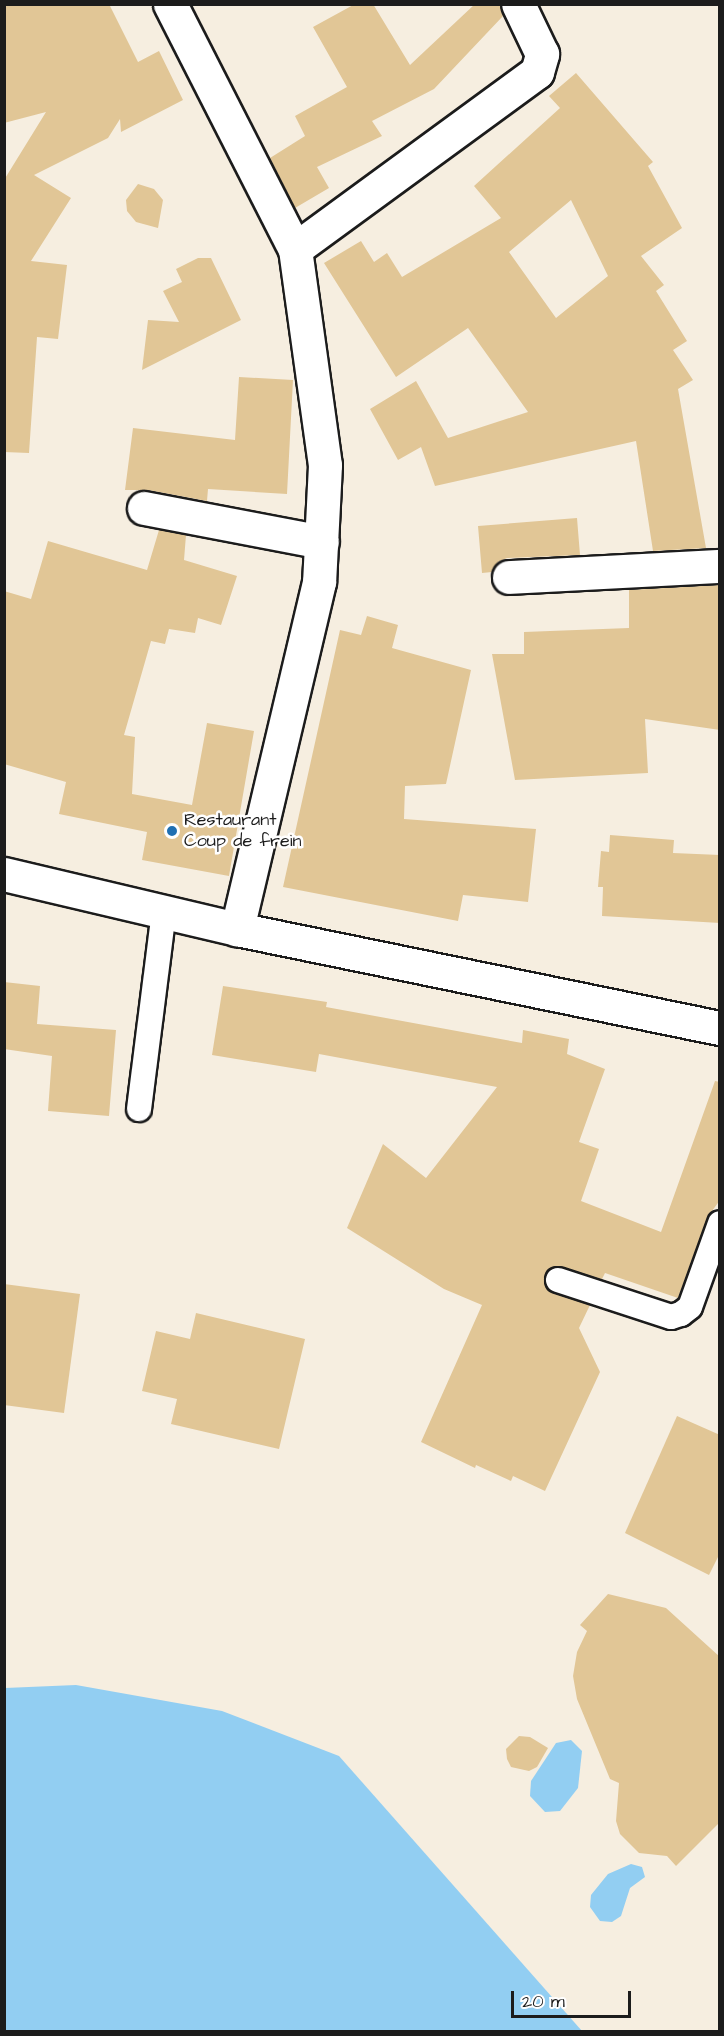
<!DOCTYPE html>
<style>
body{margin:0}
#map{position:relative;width:724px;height:2036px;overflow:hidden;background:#f6eee0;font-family:"Architects Daughter",sans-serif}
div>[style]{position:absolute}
.water>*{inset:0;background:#92cef2}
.building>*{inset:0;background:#e1c696}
.roads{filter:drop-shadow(2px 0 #1c1c1c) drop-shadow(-2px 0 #1c1c1c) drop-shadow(0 2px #1c1c1c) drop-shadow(0 -2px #1c1c1c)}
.service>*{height:24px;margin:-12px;padding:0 12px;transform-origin:12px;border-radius:12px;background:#fff}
.minor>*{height:33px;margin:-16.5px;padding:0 16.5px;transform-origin:16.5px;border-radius:16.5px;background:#fff}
.primary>*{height:33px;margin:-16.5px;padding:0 16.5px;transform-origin:16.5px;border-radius:16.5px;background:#fff}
.dots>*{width:16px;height:16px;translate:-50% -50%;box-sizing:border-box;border:3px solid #fff;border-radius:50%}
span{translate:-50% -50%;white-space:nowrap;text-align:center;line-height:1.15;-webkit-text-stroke:5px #fff;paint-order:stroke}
.poi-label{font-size:18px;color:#1c1c1c}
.left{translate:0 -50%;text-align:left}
.frame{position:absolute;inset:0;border:6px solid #1c1c1c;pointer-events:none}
.scale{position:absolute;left:511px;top:1991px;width:120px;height:27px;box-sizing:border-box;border:3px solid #1c1c1c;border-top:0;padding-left:8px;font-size:18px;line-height:21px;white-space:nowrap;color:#1c1c1c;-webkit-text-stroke:4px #fff;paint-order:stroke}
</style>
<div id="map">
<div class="water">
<div style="clip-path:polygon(76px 1685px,222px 1711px,339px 1756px,582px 2031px,5px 2031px,5px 1688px)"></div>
<div style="clip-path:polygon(571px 1740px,582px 1751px,578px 1788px,560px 1811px,545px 1812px,530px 1796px,531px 1781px,556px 1743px)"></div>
<div style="clip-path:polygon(631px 1864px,642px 1867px,645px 1877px,630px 1888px,621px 1916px,612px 1922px,600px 1921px,590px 1907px,591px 1895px,608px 1874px)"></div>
</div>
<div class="building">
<div style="clip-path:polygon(4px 4px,109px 4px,138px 62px,159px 51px,183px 100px,121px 132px,120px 119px,108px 138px,34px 175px,71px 198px,31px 261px,67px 265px,58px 339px,37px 337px,29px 453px,4px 452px,4px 180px,46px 112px,4px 123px)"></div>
<div style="clip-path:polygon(355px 4px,373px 4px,410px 65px,475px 4px,500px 4px,503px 16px,434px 89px,372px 121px,382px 136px,317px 167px,329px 188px,295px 208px,270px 158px,305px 136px,295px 116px,347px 87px,313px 27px)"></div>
<div style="clip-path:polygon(evenodd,576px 73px,653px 162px,648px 166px,682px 228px,641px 256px,664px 285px,656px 291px,687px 341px,673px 350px,693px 380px,678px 389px,706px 548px,653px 551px,636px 441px,435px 486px,421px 447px,398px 460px,370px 409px,416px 381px,448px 438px,528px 412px,468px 328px,396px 377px,324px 263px,361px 241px,374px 262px,387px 253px,402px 277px,501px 218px,474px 186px,560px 108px,549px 96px,576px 73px,571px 200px,608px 276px,556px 318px,509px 252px,571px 200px)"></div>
<div style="clip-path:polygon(138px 184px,154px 189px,163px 200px,158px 228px,136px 222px,127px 211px,126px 200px)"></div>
<div style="clip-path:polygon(198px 258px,211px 258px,241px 320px,142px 370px,148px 320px,179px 322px,163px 291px,182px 282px,176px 269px)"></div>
<div style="clip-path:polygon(239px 377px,293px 380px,287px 494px,208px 489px,207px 501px,148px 490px,125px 490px,133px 428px,235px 440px)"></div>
<div style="clip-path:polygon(577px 518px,580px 555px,507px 558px,498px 562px,492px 572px,482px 573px,478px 526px)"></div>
<div style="clip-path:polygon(159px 530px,186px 535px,184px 560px,237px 576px,221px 625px,198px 618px,195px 633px,169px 629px,165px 644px,151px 641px,124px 735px,135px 737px,132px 794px,192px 805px,207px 723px,254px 731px,229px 876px,142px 860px,147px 832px,59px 814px,66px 782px,4px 764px,4px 591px,31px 599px,48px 541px,147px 570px)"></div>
<div style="clip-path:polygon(720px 585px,720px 730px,645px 719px,648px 773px,515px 780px,492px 654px,524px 654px,524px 632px,629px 628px,629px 590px)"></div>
<div style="clip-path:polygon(367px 616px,398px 625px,392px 648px,471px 670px,446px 784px,405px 786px,404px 819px,536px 829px,528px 902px,463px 895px,458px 921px,283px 887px,340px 630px,361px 635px)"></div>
<div style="clip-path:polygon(610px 835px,674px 840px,673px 853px,720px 855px,720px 923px,602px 916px,603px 887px,598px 887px,601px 851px,609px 852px)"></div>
<div style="clip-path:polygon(4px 982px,40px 986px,37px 1024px,116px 1030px,109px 1116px,48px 1111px,52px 1056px,4px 1049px)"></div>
<div style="clip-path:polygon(223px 986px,327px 1002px,326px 1007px,522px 1043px,523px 1030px,569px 1039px,567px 1054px,605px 1069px,579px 1142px,599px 1149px,581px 1201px,661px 1232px,715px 1081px,720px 1082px,720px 1200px,707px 1218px,678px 1298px,605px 1273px,602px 1279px,556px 1266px,545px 1275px,548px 1290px,590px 1305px,579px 1328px,600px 1372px,545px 1491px,513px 1476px,511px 1481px,476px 1465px,475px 1468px,421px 1442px,482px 1305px,444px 1289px,347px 1228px,383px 1144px,426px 1178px,497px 1087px,319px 1054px,316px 1072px,212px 1055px)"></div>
<div style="clip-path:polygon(4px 1284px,80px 1294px,64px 1413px,4px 1405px)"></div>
<div style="clip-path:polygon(196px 1313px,305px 1339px,279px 1449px,171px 1424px,177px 1399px,142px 1391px,156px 1331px,190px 1339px)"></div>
<div style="clip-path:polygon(677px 1416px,720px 1435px,720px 1553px,709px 1575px,625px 1533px)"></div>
<div style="clip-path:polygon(608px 1594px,666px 1608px,720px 1657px,720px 1822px,676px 1866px,667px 1856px,639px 1853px,620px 1834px,616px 1821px,619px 1783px,610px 1779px,577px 1699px,573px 1676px,577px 1652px,587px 1631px,580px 1625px)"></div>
<div style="clip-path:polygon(519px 1736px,530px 1737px,548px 1748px,537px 1767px,529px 1771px,511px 1767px,507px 1759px,506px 1749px)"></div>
</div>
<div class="roads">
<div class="service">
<div style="left:139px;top:1109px;width:199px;rotate:-82.8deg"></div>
<div style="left:558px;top:1280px;width:119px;rotate:18.1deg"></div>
<div style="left:671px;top:1317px;width:10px;rotate:-17deg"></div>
<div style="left:681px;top:1314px;width:11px;rotate:-38deg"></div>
<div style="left:690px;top:1307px;width:89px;rotate:-70.3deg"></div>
</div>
<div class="minor">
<div style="left:170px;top:4px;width:275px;rotate:63deg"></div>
<div style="left:295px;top:249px;width:218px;rotate:82.1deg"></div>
<div style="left:325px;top:465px;width:117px;rotate:92.9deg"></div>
<div style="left:319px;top:582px;width:357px;rotate:103.3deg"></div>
<div style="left:295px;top:249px;width:300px;rotate:-36.2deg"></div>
<div style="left:537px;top:72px;width:19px;rotate:-74deg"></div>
<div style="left:542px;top:54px;width:55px;rotate:-115.6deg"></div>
<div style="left:144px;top:508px;width:181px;rotate:10.8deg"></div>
<div style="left:509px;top:577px;width:211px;rotate:-3deg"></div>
</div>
<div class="primary">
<div style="left:4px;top:874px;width:239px;rotate:13.3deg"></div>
<div style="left:237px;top:929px;width:493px;rotate:11.6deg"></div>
</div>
</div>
<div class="dots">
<div style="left:172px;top:831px;background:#1f6fb2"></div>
</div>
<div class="poi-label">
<span class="left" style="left:184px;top:831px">Restaurant<br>Coup de frein</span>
</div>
<div class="frame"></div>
<div class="scale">20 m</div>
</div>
